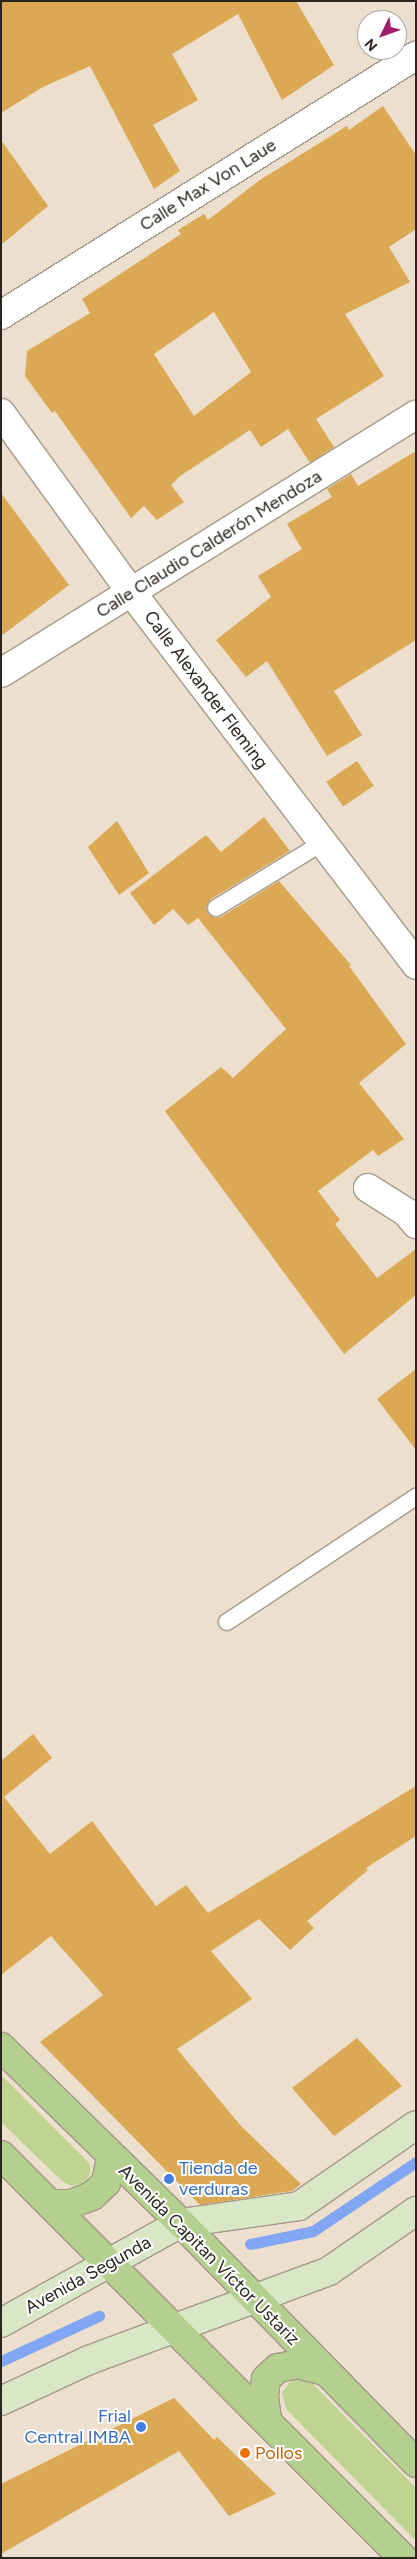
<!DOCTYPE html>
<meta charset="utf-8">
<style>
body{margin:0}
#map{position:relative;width:417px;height:2559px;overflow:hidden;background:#ecdfcd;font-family:Figtree,sans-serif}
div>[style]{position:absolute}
.green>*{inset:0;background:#bed490}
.stream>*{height:11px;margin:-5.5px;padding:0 5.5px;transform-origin:5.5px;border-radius:5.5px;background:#81a6f3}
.building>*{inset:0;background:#dba853;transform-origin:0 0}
.roads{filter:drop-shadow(1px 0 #a59989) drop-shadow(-1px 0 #a59989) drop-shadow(0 1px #a59989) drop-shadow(0 -1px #a59989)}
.lane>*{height:16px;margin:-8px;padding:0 8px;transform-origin:8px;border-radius:8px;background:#fff}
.street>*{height:28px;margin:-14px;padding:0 14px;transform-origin:14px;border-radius:14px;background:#fff}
.secondary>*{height:28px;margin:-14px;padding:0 14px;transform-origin:14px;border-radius:14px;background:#d9e7c6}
.primary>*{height:28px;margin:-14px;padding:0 14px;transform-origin:14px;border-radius:14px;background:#b3d08e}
.dots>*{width:14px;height:14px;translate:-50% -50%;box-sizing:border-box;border:2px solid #fff;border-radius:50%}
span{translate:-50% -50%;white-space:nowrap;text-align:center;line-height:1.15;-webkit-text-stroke:4px #fff;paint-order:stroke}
.street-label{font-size:18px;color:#2a251e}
.shop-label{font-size:18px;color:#366cbe}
.left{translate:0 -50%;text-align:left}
.right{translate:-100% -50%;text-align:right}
.food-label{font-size:18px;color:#c56008}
.frame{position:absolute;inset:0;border:2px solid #2a251e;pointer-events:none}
.north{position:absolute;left:357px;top:10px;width:50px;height:50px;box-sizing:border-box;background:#fff;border:1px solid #aaa8a5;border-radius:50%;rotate:228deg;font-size:14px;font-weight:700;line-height:20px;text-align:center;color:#2a251e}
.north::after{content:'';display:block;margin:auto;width:18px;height:22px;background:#a01d6c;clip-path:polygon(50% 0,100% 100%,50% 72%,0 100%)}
</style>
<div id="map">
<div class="green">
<div style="clip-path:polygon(1px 2075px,90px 2164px,90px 2174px,84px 2183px,72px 2186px,63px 2182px,1px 2122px)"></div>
<div style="clip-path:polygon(298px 2378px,311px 2382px,416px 2488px,416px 2541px,286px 2409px,282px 2393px,289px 2383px)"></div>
</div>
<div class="stream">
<div style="left:250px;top:2244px;width:64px;rotate:-11.7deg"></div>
<div style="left:313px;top:2231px;width:124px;rotate:-33.8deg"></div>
<div style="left:1px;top:2361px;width:108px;rotate:-24.7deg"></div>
</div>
<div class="building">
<div style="clip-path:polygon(1px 1px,296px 1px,334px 65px,282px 100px,238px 14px,172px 54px,198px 100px,153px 125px,180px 171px,154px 189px,90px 66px,43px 87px,1px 113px)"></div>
<div style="clip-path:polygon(evenodd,383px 106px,416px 155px,416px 229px,389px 247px,410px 282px,345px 314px,384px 376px,316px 419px,334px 447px,310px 463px,288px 429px,261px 447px,250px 430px,180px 476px,171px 485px,184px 502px,157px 520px,144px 506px,131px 518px,55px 411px,52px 413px,25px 376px,27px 351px,90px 313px,82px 299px,181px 234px,178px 230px,204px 214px,208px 220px,260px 180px,347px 126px,349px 130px,383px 106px,214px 312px,251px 372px,194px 416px,154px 354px,214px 312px)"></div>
<div style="clip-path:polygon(1px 140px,48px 206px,1px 245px)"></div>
<div style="clip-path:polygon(416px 451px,416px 640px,334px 691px,362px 735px,327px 756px,267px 661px,246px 677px,216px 640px,271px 597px,258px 576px,302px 549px,287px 524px,332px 497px,327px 489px,351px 474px,358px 486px)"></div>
<div style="clip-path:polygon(1px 493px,69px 585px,1px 636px)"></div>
<div style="left:357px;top:761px;width:30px;height:37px;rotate:56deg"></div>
<div style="clip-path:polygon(264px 817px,290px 851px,211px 899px,206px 908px,208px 914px,216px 918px,221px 917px,279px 881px,351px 965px,349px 966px,406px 1044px,359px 1083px,404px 1139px,378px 1156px,373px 1150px,318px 1191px,340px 1220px,335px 1224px,377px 1278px,416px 1249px,416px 1295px,344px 1354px,165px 1111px,221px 1067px,233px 1078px,286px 1029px,198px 918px,188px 925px,173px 909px,154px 925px,130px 893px,206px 835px,221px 852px)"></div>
<div style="clip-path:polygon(117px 821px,149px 873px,119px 895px,88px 847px)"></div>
<div style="clip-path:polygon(416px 1369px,416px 1450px,377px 1399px)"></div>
<div style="clip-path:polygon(33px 1734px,52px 1758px,4px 1797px,50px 1854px,92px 1821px,156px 1906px,186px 1885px,208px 1913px,416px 1786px,416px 1836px,366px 1868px,368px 1870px,307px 1921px,314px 1928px,290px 1950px,259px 1919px,211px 1951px,252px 1999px,177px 2049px,241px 2126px,301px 2184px,292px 2191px,200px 2205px,40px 2042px,103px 1995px,51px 1936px,1px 1975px,1px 1761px)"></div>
<div style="clip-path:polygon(357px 2038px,402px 2086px,334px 2136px,292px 2088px)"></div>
<div style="clip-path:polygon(174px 2398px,214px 2440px,217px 2437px,276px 2494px,229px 2516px,179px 2451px,1px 2554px,1px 2484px)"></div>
</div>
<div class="roads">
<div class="lane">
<div style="left:216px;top:908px;width:124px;rotate:-31.5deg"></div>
<div style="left:227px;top:1622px;width:227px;rotate:-33.5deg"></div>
</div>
<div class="street">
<div style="left:1px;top:315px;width:489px;rotate:-32deg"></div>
<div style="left:1px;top:413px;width:223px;rotate:54deg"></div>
<div style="left:132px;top:593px;width:468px;rotate:52.6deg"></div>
<div style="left:1px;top:673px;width:489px;rotate:-31.9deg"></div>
<div style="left:368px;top:1188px;width:45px;rotate:32.3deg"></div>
<div style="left:406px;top:1212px;width:16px;rotate:50deg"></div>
</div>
<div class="secondary">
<div style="left:1px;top:2323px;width:206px;rotate:-29.1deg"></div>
<div style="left:181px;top:2223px;width:119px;rotate:-8.2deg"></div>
<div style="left:299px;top:2206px;width:142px;rotate:-34.7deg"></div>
<div style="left:1px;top:2401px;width:97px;rotate:-25deg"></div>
<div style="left:89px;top:2360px;width:256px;rotate:-20.3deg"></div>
<div style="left:329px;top:2271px;width:106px;rotate:-34.6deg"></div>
</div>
<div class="primary">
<div style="left:1px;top:2047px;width:252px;rotate:44.4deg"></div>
<div style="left:181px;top:2223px;width:336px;rotate:45.6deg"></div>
<div style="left:1px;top:2155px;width:569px;rotate:45.07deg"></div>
<div style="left:51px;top:2204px;width:20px"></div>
<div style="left:71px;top:2204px;width:22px;rotate:-21deg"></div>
<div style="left:92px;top:2196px;width:19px;rotate:-43deg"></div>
<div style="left:106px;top:2183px;width:26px;rotate:-79deg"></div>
<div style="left:267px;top:2419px;width:22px;rotate:-98deg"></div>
<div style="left:264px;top:2397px;width:18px;rotate:-84deg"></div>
<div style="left:266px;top:2379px;width:16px;rotate:-43deg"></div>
<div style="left:278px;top:2368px;width:20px;rotate:-11deg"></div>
<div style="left:298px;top:2364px;width:28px;rotate:15deg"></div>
</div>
</div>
<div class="dots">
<div style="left:169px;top:2179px;background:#3f7fe0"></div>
<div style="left:141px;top:2427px;background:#3f7fe0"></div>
<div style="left:245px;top:2453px;background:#e8710a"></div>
</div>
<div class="street-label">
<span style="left:208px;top:185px;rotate:-32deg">Calle Max Von Laue</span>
<span style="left:209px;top:544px;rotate:-32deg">Calle Claudio Calderón Mendoza</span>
<span style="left:206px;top:690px;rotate:53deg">Calle Alexander Fleming</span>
<span style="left:209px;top:2255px;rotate:45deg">Avenida Capitan Víctor Ustariz</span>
<span style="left:88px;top:2275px;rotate:-29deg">Avenida Segunda</span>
</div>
<div class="shop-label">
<span class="left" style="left:179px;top:2179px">Tienda de<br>verduras</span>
<span class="right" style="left:131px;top:2427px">Frial<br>Central IMBA</span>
</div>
<div class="food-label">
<span class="left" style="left:255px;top:2453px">Pollos</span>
</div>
<div class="frame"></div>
<div class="north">N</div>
</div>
